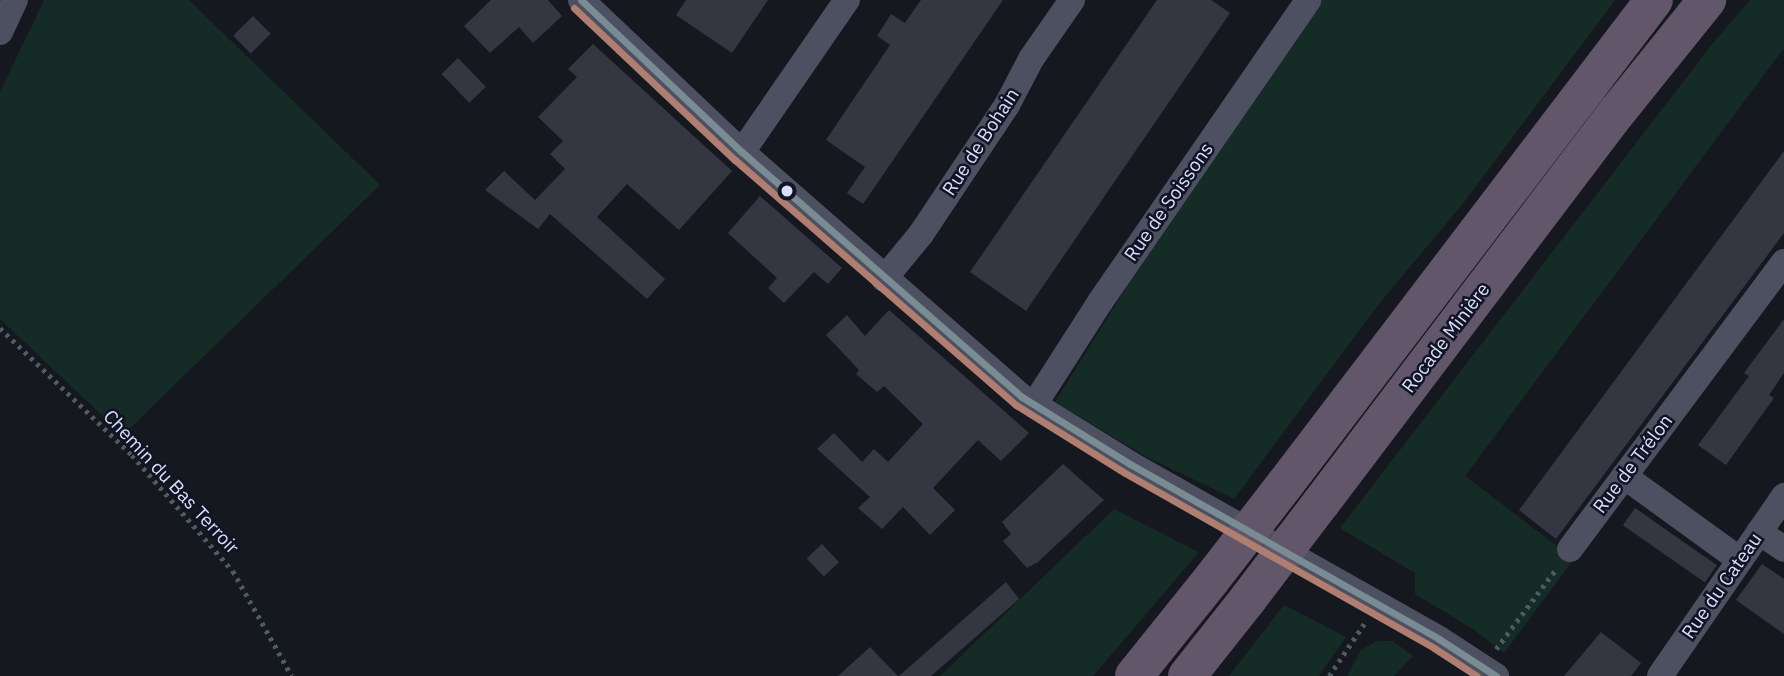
<!DOCTYPE html>
<meta charset="utf-8">
<style>
body{margin:0}
#map{position:relative;width:1784px;height:676px;overflow:hidden;background:#161820;font-family:"IBM Plex Sans",sans-serif}
div>[style]{position:absolute}
.green>*{inset:0;background:#152b25}
.building>*{inset:0;background:#343642;transform-origin:0 0}
.path>*{height:4.5px;margin-top:-2.25px;transform-origin:0;background:repeating-linear-gradient(90deg,#4c5c61 0 3.5px,transparent 0 8.5px)}
.minor>*{height:26px;margin:-13px;padding:0 13px;transform-origin:13px;border-radius:13px;background:#4c5060}
.highway>*{height:38px;margin:-19px;padding:0 19px;transform-origin:19px;border-radius:19px;background:#62566b}
.highway-bridge>*{height:38px;margin:-19px;padding:0 19px;transform-origin:19px;border-radius:19px;background:#62566b}
.bus-1>*{height:7px;margin:-3.5px;padding:0 3.5px;transform-origin:3.5px;border-radius:3.5px;background:#7a8c93}
.bus-2>*{height:7px;margin:-3.5px;padding:0 3.5px;transform-origin:3.5px;border-radius:3.5px;background:#b07e70}
.dots>*{width:19px;height:19px;translate:-50% -50%;box-sizing:border-box;border:4px solid #111425;border-radius:50%}
span{translate:-50% -50%;white-space:nowrap;text-align:center;line-height:1.15;-webkit-text-stroke:5px #111425;paint-order:stroke}
.street-label{font-size:19px;color:#d9dffb}
</style>
<div id="map">
<div class="green">
<div style="clip-path:polygon(44px 0,189px 0,380px 185px,123px 435px,0 319px,0 92px)"></div>
<div style="clip-path:polygon(1315px 0,1615px 0,1465px 201px,1378px 305px,1234px 499px,1145px 456px,1055px 402px,1161px 232px)"></div>
<div style="clip-path:polygon(1750px 0,1784px 0,1784px 48px,1465px 476px,1574px 559px,1504px 653px,1473px 629px,1415px 594px,1415px 573px,1340px 528px,1713px 43px)"></div>
<div style="clip-path:polygon(1114px 509px,1199px 552px,1093px 676px,940px 676px)"></div>
<div style="clip-path:polygon(1284px 605px,1346px 637px,1319px 676px,1229px 676px)"></div>
<div style="clip-path:polygon(1377px 641px,1393px 641px,1413px 656px,1394px 676px,1347px 676px,1361px 650px)"></div>
</div>
<div class="building">
<div style="clip-path:polygon(491px 0,548px 0,562px 16px,533px 43px,519px 27px,490px 53px,464px 26px)"></div>
<div style="clip-path:polygon(686px 0,768px 0,732px 53px,676px 15px)"></div>
<div style="clip-path:polygon(921px 0,1003px 0,863px 204px,847px 193px,865px 167px,826px 140px,890px 45px,877px 36px,891px 14px,905px 23px)"></div>
<div style="clip-path:polygon(1157px 0,1211px 0,1230px 13px,1026px 311px,970px 272px)"></div>
<div style="left:253px;top:16px;width:25px;height:28px;rotate:45deg"></div>
<div style="clip-path:polygon(593px 44px,732px 171px,679px 230px,627px 184px,597px 217px,665px 279px,647px 299px,550px 214px,538px 229px,485px 190px,504px 171px,535px 200px,565px 169px,550px 154px,563px 141px,538px 117px,577px 77px,568px 69px)"></div>
<div style="left:458px;top:58px;width:40px;height:23px;rotate:46deg"></div>
<div style="clip-path:polygon(1784px 151px,1784px 233px,1556px 539px,1519px 510px)"></div>
<div style="clip-path:polygon(760px 196px,842px 268px,828px 284px,814px 272px,784px 303px,768px 288px,777px 278px,728px 233px)"></div>
<div style="clip-path:polygon(889px 310px,1029px 433px,1001px 461px,978px 440px,933px 488px,955px 510px,930px 535px,903px 507px,882px 529px,858px 508px,870px 497px,817px 449px,834px 433px,862px 462px,874px 449px,888px 462px,923px 424px,884px 386px,877px 392px,856px 374px,859px 370px,826px 335px,847px 315px,865px 336px)"></div>
<div style="clip-path:polygon(1784px 319px,1784px 373px,1769px 395px,1774px 398px,1726px 465px,1698px 445px,1749px 376px,1744px 373px)"></div>
<div style="clip-path:polygon(1063px 464px,1104px 500px,1038px 562px,1027px 568px,1003px 541px,1011px 534px,1002px 522px)"></div>
<div style="left:1635px;top:508px;width:100px;height:21px;rotate:35deg"></div>
<div style="left:822px;top:544px;width:25px;height:21px;rotate:47deg"></div>
<div style="clip-path:polygon(1762px 564px,1784px 579px,1784px 634px,1736px 600px)"></div>
<div style="clip-path:polygon(1006px 582px,1019px 599px,931px 676px,899px 676px)"></div>
<div style="clip-path:polygon(1601px 632px,1641px 663px,1631px 676px,1564px 676px)"></div>
<div style="clip-path:polygon(870px 647px,898px 676px,838px 676px)"></div>
</div>
<div class="path">
<div style="left:0;top:328px;width:183px;rotate:43.9deg"></div>
<div style="left:132px;top:455px;width:154px;rotate:49deg"></div>
<div style="left:233px;top:571px;width:120px;rotate:60.7deg"></div>
<div style="left:1496px;top:649px;width:100px;rotate:-53.1deg"></div>
<div style="left:1329px;top:676px;width:63px;rotate:-56.1deg"></div>
</div>
<div class="minor">
<div style="left:581px;top:0;width:221px;rotate:43.4deg"></div>
<div style="left:742px;top:152px;width:372px;rotate:41.2deg"></div>
<div style="left:1022px;top:397px;width:127px;rotate:31.8deg"></div>
<div style="left:1130px;top:464px;width:355px;rotate:29.5deg"></div>
<div style="left:1439px;top:639px;width:68px;rotate:33deg"></div>
<div style="left:0;top:32px;width:35px;rotate:-65deg"></div>
<div style="left:742px;top:152px;width:185px;rotate:-55.4deg"></div>
<div style="left:884px;top:279px;width:58px;rotate:-50.6deg"></div>
<div style="left:921px;top:234px;width:155px;rotate:-56.3deg"></div>
<div style="left:1007px;top:105px;width:52px;rotate:-62.4deg"></div>
<div style="left:1031px;top:59px;width:72px;rotate:-55.2deg"></div>
<div style="left:1034px;top:405px;width:122px;rotate:-57.3deg"></div>
<div style="left:1100px;top:302px;width:367px;rotate:-55.4deg"></div>
<div style="left:1624px;top:476px;width:143px;rotate:35.9deg"></div>
<div style="left:1759px;top:532px;width:30px;rotate:34deg"></div>
<div style="left:1570px;top:549px;width:358px;rotate:-53.3deg"></div>
<div style="left:1660px;top:676px;width:219px;rotate:-55.4deg"></div>
</div>
<div class="highway">
<div style="left:1286px;top:483px;width:607px;rotate:-52.7deg"></div>
<div style="left:1321px;top:503px;width:490px;rotate:-52.9deg"></div>
<div style="left:1617px;top:112px;width:144px;rotate:-51.2deg"></div>
<div style="left:1134px;top:676px;width:123px;rotate:-51.3deg"></div>
<div style="left:1187px;top:676px;width:98px;rotate:-51.6deg"></div>
</div>
<div class="highway-bridge">
<div style="left:1211px;top:580px;width:123px;rotate:-52.3deg"></div>
<div style="left:1248px;top:599px;width:121px;rotate:-52.8deg"></div>
</div>
<div class="bus-1">
<div style="left:581px;top:0;width:221px;rotate:43.4deg"></div>
<div style="left:742px;top:152px;width:372px;rotate:41.2deg"></div>
<div style="left:1022px;top:397px;width:127px;rotate:31.8deg"></div>
<div style="left:1130px;top:464px;width:355px;rotate:29.5deg"></div>
<div style="left:1439px;top:639px;width:68px;rotate:33deg"></div>
</div>
<div class="bus-2">
<div style="left:574px;top:8px;width:221px;rotate:43.4deg"></div>
<div style="left:735px;top:160px;width:373px;rotate:41.1deg"></div>
<div style="left:1016px;top:405px;width:128px;rotate:32deg"></div>
<div style="left:1125px;top:473px;width:355px;rotate:29.5deg"></div>
<div style="left:1434px;top:648px;width:51px;rotate:33.1deg"></div>
</div>
<div class="dots">
<div style="left:787px;top:191px;background:#d9dffb"></div>
</div>
<div class="street-label">
<span style="left:981px;top:142px;rotate:-57deg">Rue de Bohain</span>
<span style="left:1169px;top:202px;rotate:-55deg">Rue de Soissons</span>
<span style="left:1446px;top:338px;rotate:-53deg">Rocade Minière</span>
<span style="left:1633px;top:464px;rotate:-53deg">Rue de Trélon</span>
<span style="left:171px;top:482px;rotate:47deg">Chemin du Bas Terroir</span>
<span style="left:1722px;top:586px;rotate:-55deg">Rue du Cateau</span>
</div>
</div>
